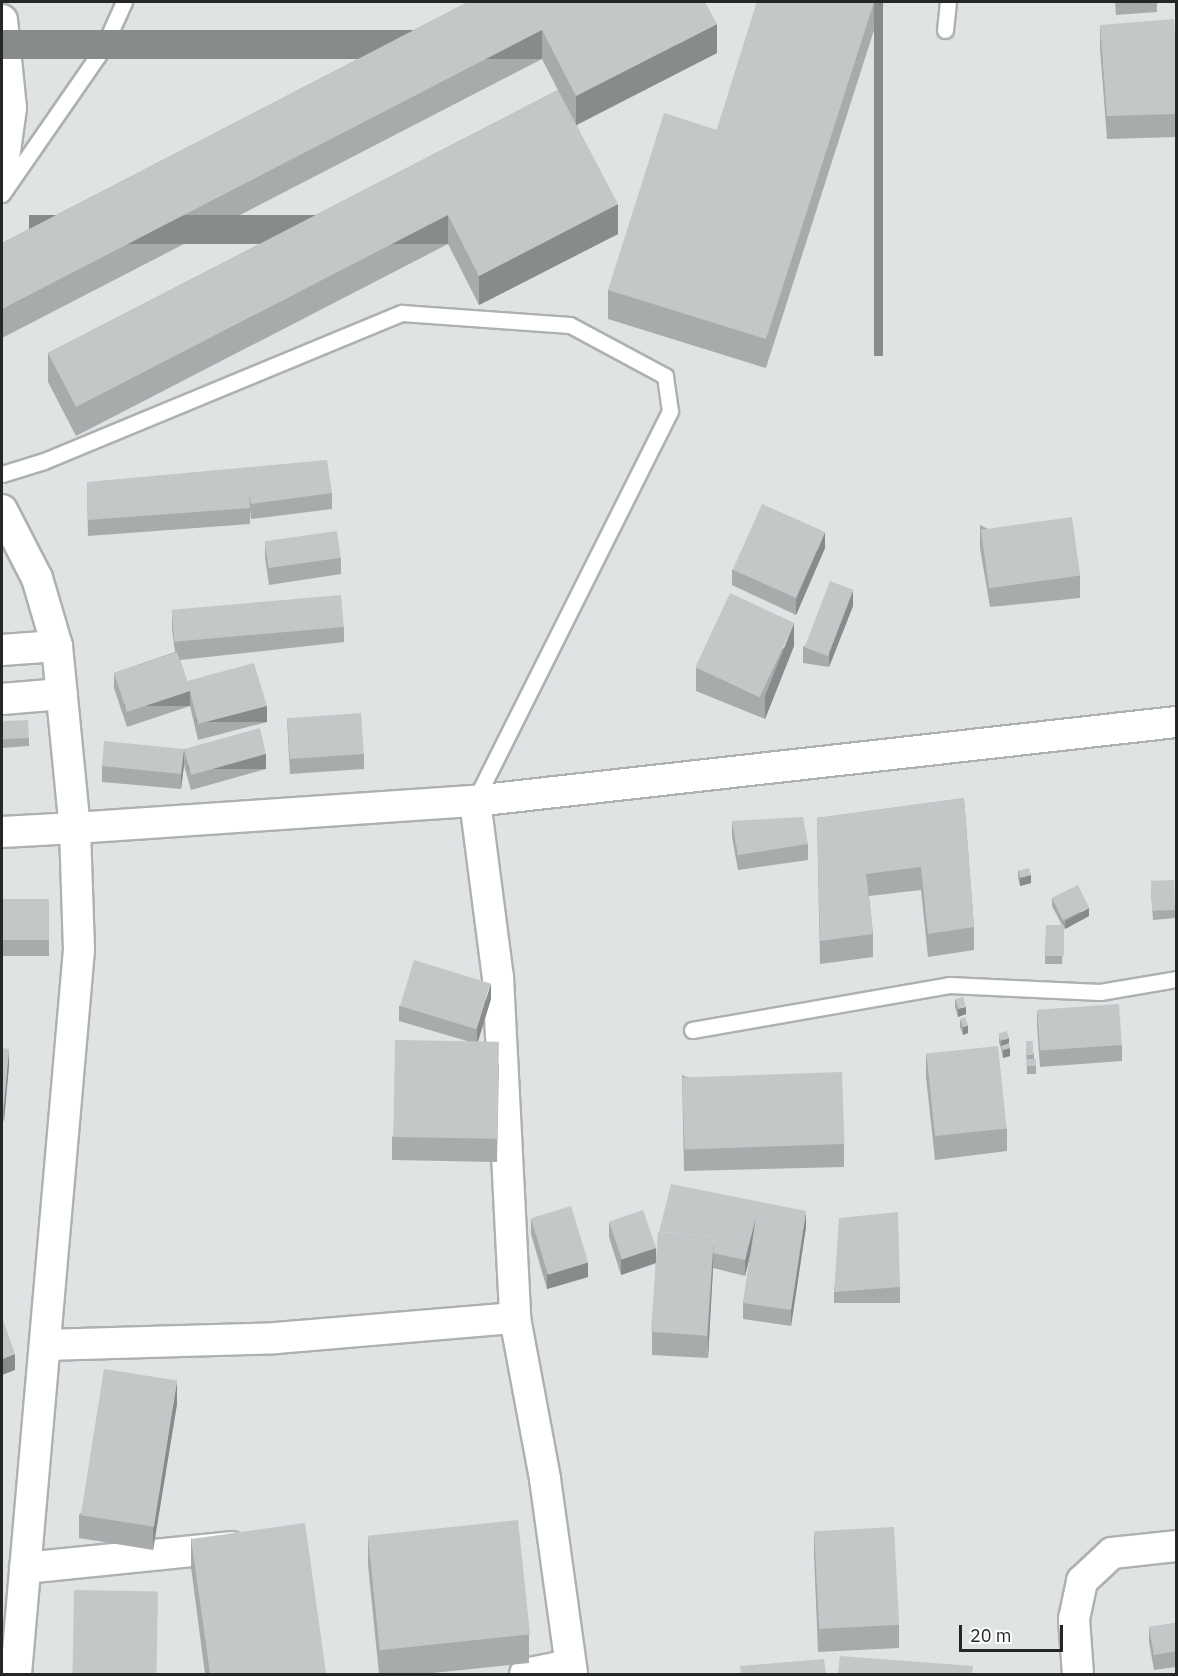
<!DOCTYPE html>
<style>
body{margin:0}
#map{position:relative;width:1178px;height:1676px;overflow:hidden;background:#dfe3e4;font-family:"IBM Plex Sans",sans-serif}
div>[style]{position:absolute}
.roads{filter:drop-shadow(2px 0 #adb1b2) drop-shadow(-2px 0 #adb1b2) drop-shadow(0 2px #adb1b2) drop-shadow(0 -2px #adb1b2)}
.service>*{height:15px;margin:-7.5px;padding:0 7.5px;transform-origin:7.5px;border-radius:7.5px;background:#fff}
.minor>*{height:30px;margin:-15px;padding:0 15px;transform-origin:15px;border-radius:15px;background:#fff}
.wall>*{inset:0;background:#a8abac;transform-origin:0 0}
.shaded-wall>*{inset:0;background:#888b8c;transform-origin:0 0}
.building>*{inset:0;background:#c3c7c8;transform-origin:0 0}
span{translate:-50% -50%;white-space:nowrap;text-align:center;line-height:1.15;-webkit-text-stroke:4.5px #fff;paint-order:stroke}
.frame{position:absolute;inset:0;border:3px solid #252627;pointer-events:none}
.scale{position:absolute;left:959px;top:1625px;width:104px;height:27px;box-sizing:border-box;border:3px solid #252627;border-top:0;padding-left:8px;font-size:18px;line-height:21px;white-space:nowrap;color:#252627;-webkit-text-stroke:4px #fff;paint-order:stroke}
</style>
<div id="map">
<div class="roads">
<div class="service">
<div style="left:945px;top:30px;width:28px;rotate:-84deg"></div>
<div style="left:2px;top:194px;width:178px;rotate:-55.3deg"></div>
<div style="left:103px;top:48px;width:51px;rotate:-65.5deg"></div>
<div style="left:2px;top:474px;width:44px;rotate:-17.2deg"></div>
<div style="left:44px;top:461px;width:387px;rotate:-22.5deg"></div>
<div style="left:402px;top:313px;width:168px;rotate:4.1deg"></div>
<div style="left:570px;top:325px;width:108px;rotate:28.2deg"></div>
<div style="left:665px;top:376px;width:35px;rotate:82deg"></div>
<div style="left:670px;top:411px;width:436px;rotate:116.6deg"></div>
<div style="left:692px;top:1030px;width:261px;rotate:-9.9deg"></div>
<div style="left:949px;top:985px;width:151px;rotate:2.7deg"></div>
<div style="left:1100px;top:992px;width:77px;rotate:-9.7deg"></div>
</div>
<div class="minor">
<div style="left:2px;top:20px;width:88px;rotate:84.2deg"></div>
<div style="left:11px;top:108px;width:65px;rotate:98deg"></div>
<div style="left:2px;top:510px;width:76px;rotate:62.8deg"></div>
<div style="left:37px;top:578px;width:71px;rotate:73.6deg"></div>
<div style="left:57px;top:646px;width:183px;rotate:84.4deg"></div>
<div style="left:75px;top:828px;width:73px;rotate:176.9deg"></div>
<div style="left:2px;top:650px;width:55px;rotate:-4.2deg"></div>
<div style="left:2px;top:699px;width:60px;rotate:-4.8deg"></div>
<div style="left:475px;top:801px;width:177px;rotate:82.6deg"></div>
<div style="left:498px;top:977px;width:341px;rotate:87.1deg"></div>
<div style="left:515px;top:1318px;width:164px;rotate:79.4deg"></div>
<div style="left:545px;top:1479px;width:197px;rotate:82.1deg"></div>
<div style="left:45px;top:1345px;width:231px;rotate:-1.7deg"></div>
<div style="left:276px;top:1338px;width:240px;rotate:-4.8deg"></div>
<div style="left:25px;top:1568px;width:207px;rotate:-5.8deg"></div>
<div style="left:16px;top:1674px;width:727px;rotate:-85.03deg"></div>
<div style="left:79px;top:950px;width:122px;rotate:-91.9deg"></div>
<div style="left:75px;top:828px;width:401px;rotate:-3.9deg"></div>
<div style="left:475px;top:801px;width:705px;rotate:-6.43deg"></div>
<div style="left:525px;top:1674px;width:46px;rotate:-11.3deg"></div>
<div style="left:1078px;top:1674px;width:55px;rotate:-94.2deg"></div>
<div style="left:1074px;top:1619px;width:39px;rotate:-78deg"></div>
<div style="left:1082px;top:1581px;width:41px;rotate:-43deg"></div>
<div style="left:1112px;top:1553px;width:64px;rotate:-6.2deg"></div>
</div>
</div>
<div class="wall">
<div style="clip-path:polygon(468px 2px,717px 53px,577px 125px,618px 234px,479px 305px,448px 244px,76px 436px,48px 382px,48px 353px,558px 90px,542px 59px,2px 338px,2px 243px)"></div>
<div style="clip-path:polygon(757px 2px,883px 2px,766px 368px,608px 319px,608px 290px,717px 130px)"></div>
<div style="clip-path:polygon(1115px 2px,1157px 2px,1157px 12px,1116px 15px)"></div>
<div style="clip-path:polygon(1100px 25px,1176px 58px,1176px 137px,1107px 139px,1100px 48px)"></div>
<div style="clip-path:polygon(87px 482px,332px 493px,332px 509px,251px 519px,250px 510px,250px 524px,88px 536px)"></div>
<div style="clip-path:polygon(980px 525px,1080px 575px,1080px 598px,990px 607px,980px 548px)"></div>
<div style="clip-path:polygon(265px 542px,341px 558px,341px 574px,269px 585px,265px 558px)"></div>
<div style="clip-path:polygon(825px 548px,796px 615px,732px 585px,732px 570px)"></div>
<div style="clip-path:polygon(853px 606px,829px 667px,803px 663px,803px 647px)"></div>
<div style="clip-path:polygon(172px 613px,344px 627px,344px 642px,180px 660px,187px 681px,267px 722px,198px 740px,190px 706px,127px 727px,114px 688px,114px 673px,175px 652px,172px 629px)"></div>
<div style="clip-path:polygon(794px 646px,765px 719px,696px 691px,696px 668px)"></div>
<div style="clip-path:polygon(287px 719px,364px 754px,364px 769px,290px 774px)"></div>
<div style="clip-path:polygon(2px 722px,29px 738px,29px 746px,2px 748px)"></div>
<div style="clip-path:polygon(184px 749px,266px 769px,191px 790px,184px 765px,181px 789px,102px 782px,102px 766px)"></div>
<div style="clip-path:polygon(964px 798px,974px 927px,974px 950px,928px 957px,921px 890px,869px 896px,873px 934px,873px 957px,820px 964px,817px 818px)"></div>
<div style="clip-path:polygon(732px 821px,808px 844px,808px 860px,738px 870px,732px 837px)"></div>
<div style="clip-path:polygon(1018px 870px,1031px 883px,1020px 886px,1018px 878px)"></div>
<div style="clip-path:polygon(1151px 889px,1175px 910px,1175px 918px,1153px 920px)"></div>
<div style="clip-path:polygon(1052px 898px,1089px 916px,1065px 929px,1064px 927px,1062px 964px,1045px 964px,1046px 925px,1062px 925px,1052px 906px)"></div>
<div style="left:2px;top:899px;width:47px;height:57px"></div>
<div style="clip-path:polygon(491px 999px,478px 1042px,499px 1065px,497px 1162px,392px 1160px,392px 1137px,467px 1041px,399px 1021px,399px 1006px)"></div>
<div style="clip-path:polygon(955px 999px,966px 1014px,958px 1017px,955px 1007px)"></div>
<div style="clip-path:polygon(1037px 1011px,1122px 1045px,1122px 1061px,1040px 1067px,1037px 1026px)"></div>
<div style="clip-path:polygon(960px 1019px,968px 1033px,963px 1035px,960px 1027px)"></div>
<div style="clip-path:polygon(999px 1034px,1009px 1045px,1010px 1056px,1003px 1058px,1001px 1049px,999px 1042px)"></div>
<div style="clip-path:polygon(1026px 1041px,1034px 1054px,1034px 1059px,1036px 1059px,1036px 1074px,1027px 1074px)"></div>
<div style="clip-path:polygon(2px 1048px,9px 1065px,4px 1121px,2px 1120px)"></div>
<div style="clip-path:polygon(926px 1054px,1007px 1129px,1007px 1151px,935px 1160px,926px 1077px)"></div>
<div style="clip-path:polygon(682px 1075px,844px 1144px,844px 1167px,684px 1171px)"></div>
<div style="clip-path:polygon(531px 1218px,588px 1277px,547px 1289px,531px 1234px)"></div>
<div style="clip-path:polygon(609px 1222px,656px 1258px,806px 1227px,791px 1326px,743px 1319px,743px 1303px,751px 1252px,745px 1276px,713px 1268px,708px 1358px,652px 1355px,652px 1332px,656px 1263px,621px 1275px,609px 1237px)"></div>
<div style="left:900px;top:1287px;width:16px;height:66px;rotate:90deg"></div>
<div style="clip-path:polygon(177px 1404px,153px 1550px,79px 1538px,79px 1515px)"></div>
<div style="clip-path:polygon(814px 1532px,899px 1625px,899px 1648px,818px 1652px,814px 1555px)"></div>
<div style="clip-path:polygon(368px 1536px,529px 1634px,529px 1663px,423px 1674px,379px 1674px,368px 1565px)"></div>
<div style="clip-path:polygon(191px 1538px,325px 1674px,205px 1674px,191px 1567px)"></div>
<div style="clip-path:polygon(1176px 1623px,1176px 1667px,1154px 1670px,1149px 1642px,1149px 1627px)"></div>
</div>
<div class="shaded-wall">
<div style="left:874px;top:2px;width:9px;height:354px"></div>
<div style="clip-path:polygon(717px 24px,717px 53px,576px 125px,576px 96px)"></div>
<div style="left:542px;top:30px;width:29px;height:608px;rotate:90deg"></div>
<div style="clip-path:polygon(618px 204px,618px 234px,479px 305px,479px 276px)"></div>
<div style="left:448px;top:215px;width:29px;height:419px;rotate:90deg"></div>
<div style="clip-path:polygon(825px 532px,825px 548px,796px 615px,796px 600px)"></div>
<div style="clip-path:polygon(853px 590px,853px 606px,829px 667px,829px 651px)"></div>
<div style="clip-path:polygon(794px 623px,794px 646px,765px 719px,765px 696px)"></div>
<div style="left:190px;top:691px;width:15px;height:66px;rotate:90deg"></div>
<div style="left:267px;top:706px;width:16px;height:71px;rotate:90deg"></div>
<div style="clip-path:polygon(184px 749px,184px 765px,181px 789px,181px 774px)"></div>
<div style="left:266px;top:754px;width:15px;height:78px;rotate:90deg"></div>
<div style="clip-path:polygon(1031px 875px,1031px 883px,1020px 886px,1020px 878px)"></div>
<div style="clip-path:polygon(1089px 908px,1089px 916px,1065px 929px,1065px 921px)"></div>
<div style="clip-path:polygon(491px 983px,491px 999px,477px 1044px,477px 1029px)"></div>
<div style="clip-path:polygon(966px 1007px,966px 1014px,958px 1017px,958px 1009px)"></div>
<div style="clip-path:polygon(968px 1025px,968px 1033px,963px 1035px,963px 1027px)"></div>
<div style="clip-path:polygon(1009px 1038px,1009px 1046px,1001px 1046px,1001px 1049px,1001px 1041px)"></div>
<div style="clip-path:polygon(1010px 1048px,1010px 1056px,1003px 1058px,1003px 1050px)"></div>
<div style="clip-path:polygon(9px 1049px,9px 1065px,4px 1121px,4px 1105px)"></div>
<div style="clip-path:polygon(806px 1211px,806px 1227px,791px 1326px,791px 1310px)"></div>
<div style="clip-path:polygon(756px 1216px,756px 1231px,745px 1276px,745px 1260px)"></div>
<div style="clip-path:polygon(714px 1236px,713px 1268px,708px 1358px,708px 1335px)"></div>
<div style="clip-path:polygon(656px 1248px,656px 1263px,621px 1275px,621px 1259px)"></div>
<div style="clip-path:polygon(588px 1262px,588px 1277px,547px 1289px,547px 1274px)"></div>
<div style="clip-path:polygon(15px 1354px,15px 1370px,2px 1375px,2px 1359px)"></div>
<div style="clip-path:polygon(177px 1381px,177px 1404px,153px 1550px,153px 1527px)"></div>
</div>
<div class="building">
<div style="clip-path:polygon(468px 2px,705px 2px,717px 24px,576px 96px,542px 30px,2px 309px,2px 243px)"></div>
<div style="clip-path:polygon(757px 2px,874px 2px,766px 339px,608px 290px,664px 113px,717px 130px)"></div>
<div style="clip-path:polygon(1174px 19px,1176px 58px,1176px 114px,1107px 116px,1100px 25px)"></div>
<div style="clip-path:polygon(558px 90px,618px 204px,479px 276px,448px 215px,76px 407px,48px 353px)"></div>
<div style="clip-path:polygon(327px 460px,332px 493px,251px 504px,249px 491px,250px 508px,88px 520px,87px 482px)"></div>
<div style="left:762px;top:504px;width:69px;height:72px;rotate:24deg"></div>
<div style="left:1072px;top:517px;width:59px;height:92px;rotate:82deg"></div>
<div style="left:337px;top:531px;width:27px;height:73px;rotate:82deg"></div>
<div style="left:830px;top:581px;width:25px;height:71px;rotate:21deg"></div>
<div style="left:730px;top:593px;width:71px;height:82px;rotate:25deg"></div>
<div style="left:341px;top:595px;width:32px;height:170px;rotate:85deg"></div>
<div style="clip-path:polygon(177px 652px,187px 681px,254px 663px,267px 706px,198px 724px,190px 691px,127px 712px,114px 673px)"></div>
<div style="left:361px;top:713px;width:41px;height:74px;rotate:86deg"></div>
<div style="left:28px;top:720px;width:18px;height:26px;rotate:87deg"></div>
<div style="clip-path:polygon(260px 728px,266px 754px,191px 775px,184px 749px,181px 774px,102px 766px,104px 741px,184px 749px)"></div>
<div style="clip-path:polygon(964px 798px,974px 927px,928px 934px,921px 867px,866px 874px,873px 934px,820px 941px,817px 818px)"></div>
<div style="clip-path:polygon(803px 817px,808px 844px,738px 855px,732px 821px)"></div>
<div style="left:1029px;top:868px;width:7px;height:11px;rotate:74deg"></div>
<div style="left:1174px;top:880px;width:30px;height:23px;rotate:88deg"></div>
<div style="left:1078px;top:885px;width:25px;height:29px;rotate:64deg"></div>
<div style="left:2px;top:899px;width:47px;height:41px"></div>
<div style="left:1046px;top:925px;width:18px;height:31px"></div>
<div style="left:414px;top:960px;width:80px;height:48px;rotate:17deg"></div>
<div style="left:963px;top:997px;width:10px;height:8px;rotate:73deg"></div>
<div style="left:1119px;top:1004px;width:41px;height:82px;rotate:86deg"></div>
<div style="left:965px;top:1017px;width:9px;height:5px;rotate:69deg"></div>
<div style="left:1007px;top:1031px;width:7px;height:9px;rotate:74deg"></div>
<div style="left:395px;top:1040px;width:104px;height:97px;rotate:1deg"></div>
<div style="left:1026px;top:1041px;width:7px;height:14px"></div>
<div style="clip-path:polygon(1009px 1043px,1010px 1048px,1003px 1050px,1001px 1046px)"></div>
<div style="left:998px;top:1046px;width:83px;height:72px;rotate:84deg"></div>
<div style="clip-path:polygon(2px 1048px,9px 1049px,4px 1105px,2px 1105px)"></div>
<div style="left:1027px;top:1059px;width:9px;height:7px"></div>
<div style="left:842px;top:1072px;width:72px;height:160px;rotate:88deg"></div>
<div style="clip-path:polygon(671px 1184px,806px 1211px,791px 1310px,743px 1303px,756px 1216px,745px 1260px,713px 1253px,714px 1236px,659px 1232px)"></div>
<div style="left:571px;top:1206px;width:59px;height:42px;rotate:73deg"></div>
<div style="left:643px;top:1210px;width:40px;height:36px;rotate:71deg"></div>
<div style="clip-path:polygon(898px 1212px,900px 1287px,834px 1292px,839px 1218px)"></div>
<div style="left:658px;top:1232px;width:56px;height:100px;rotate:4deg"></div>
<div style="clip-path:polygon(2px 1317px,15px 1354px,2px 1359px)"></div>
<div style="left:104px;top:1369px;width:74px;height:148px;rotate:9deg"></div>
<div style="left:518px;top:1520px;width:115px;height:151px;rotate:84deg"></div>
<div style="left:305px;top:1523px;width:152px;height:115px;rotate:82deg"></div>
<div style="left:894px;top:1527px;width:98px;height:80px;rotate:87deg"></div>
<div style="left:74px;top:1590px;width:84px;height:84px;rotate:1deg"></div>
<div style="clip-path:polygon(1176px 1623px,1176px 1651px,1154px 1655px,1149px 1627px)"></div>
<div style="clip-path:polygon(840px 1656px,973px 1666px,972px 1674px,838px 1674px)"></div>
<div style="clip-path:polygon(824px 1659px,826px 1674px,741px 1674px,740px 1666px)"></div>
</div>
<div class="frame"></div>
<div class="scale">20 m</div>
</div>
